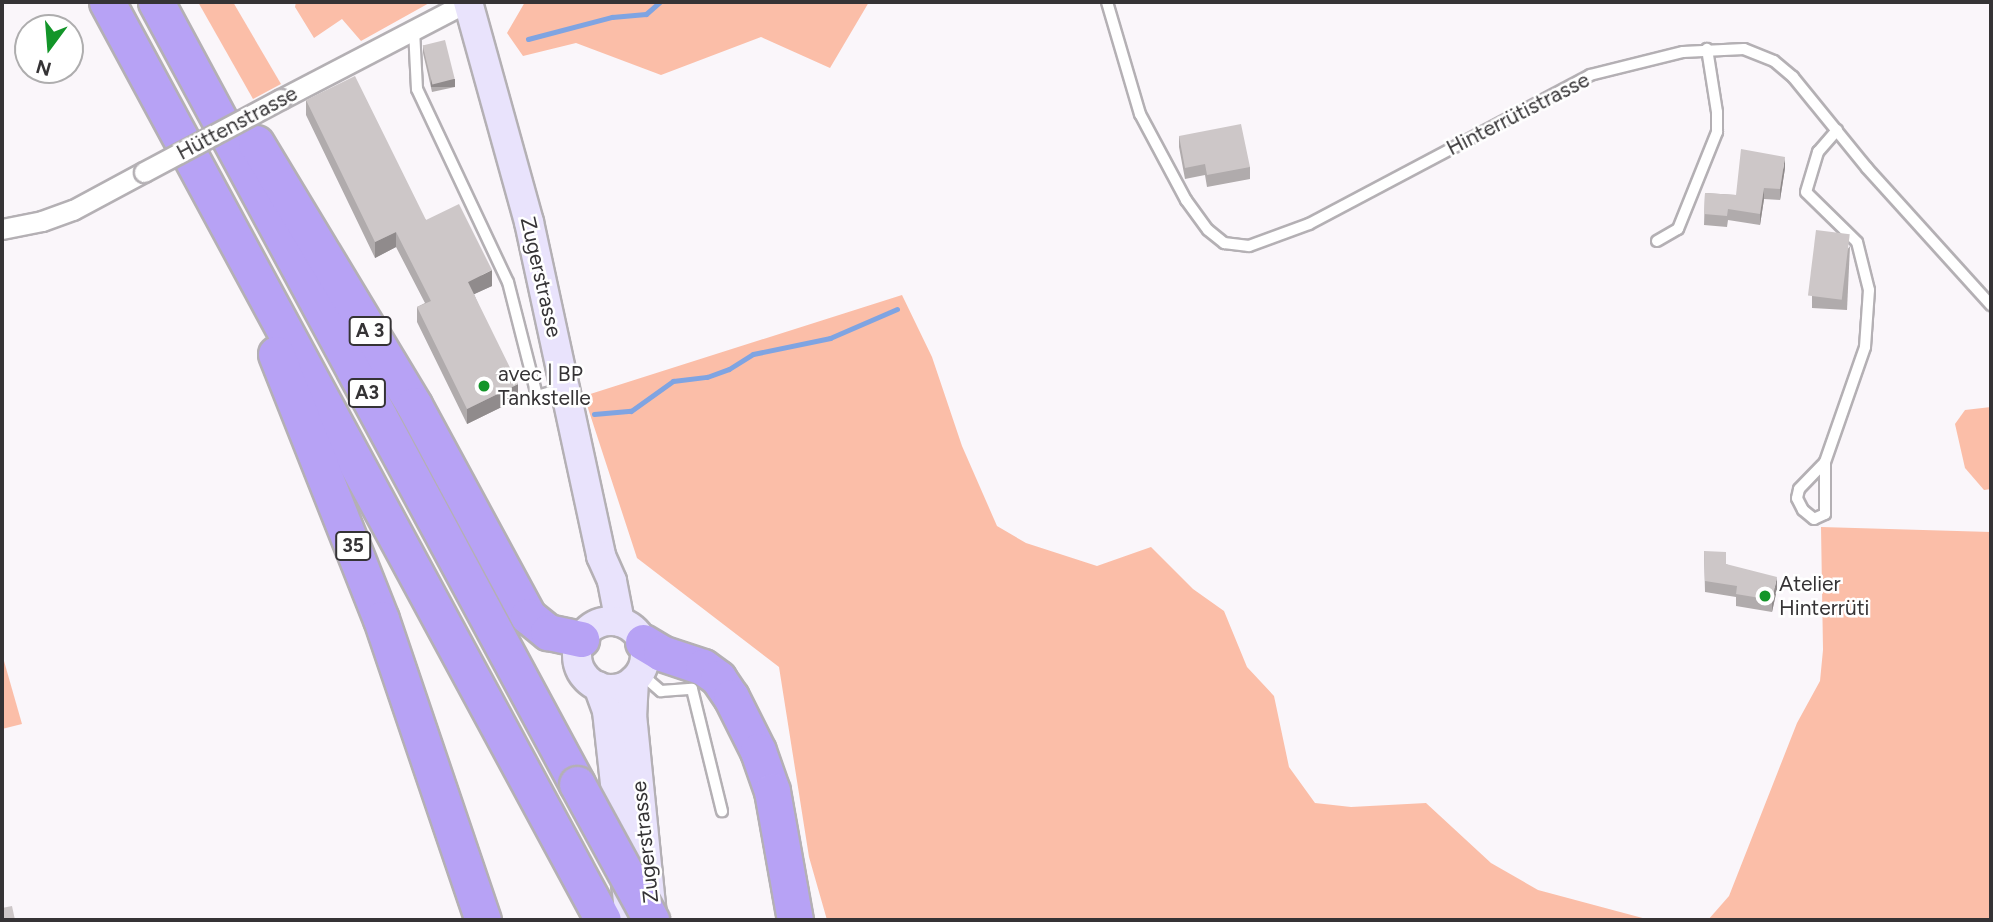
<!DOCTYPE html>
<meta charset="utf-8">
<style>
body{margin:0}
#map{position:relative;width:1993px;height:922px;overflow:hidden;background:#faf6fa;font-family:Figtree,sans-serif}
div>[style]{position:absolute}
.green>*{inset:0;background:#fbbea8}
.stream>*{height:5px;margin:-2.5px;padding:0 2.5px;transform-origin:2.5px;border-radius:2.5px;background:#7fa4e2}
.roads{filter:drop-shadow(2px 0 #b4b0b4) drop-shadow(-2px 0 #b4b0b4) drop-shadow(0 2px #b4b0b4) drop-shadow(0 -2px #b4b0b4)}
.lane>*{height:10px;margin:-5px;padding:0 5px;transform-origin:5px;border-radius:5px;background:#fff}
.street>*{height:19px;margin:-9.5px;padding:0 9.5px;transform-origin:9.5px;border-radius:9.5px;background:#fff}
.secondary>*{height:28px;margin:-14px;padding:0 14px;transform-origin:14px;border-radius:14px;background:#e9e3fc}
.secondary>.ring{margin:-14px;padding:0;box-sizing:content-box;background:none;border:28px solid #e9e3fc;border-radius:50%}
.highway>*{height:35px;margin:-17.5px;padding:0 17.5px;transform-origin:17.5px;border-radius:17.5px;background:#b7a2f5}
.bridges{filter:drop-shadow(2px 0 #b4b0b4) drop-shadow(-2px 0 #b4b0b4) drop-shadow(0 2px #b4b0b4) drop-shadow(0 -2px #b4b0b4)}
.street-bridge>*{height:19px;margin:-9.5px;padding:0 9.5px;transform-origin:9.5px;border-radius:9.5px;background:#fff}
.highway-bridge>*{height:35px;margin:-17.5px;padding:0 17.5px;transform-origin:17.5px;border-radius:17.5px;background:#b7a2f5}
.wall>*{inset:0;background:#b0abac}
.shaded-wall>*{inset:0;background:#908b8c;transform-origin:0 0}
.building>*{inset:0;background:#cdc7c8;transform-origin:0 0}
.dots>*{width:19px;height:19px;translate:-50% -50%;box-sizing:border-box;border:4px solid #fff;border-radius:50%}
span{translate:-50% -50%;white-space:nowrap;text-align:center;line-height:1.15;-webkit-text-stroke:5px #fff;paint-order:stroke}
.shield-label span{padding:2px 5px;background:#fff;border:2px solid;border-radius:5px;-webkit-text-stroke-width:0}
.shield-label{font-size:19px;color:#353335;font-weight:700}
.street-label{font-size:21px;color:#353335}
.poi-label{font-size:21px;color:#353335}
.left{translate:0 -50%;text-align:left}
.frame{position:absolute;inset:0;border:4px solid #353335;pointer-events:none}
.north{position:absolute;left:14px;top:14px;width:70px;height:70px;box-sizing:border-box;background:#fff;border:2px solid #aeadae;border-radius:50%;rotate:196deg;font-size:19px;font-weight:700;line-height:28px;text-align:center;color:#353335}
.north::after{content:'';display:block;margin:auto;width:24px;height:32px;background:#139529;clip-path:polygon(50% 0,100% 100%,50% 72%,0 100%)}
</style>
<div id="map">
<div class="green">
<div style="clip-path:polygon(198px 2px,233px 2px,281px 84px,253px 99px)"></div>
<div style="clip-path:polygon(296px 2px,431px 2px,361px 41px,342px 19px,314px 38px,295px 7px)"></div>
<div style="clip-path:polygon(525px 2px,869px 2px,830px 68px,761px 37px,661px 75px,576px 43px,523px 56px,507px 33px)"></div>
<div style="clip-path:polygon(902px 295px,932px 357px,962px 446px,997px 526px,1026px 543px,1097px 566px,1151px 547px,1193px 589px,1224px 611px,1247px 667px,1274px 696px,1289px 767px,1315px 803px,1351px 807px,1426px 803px,1491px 863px,1538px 890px,1650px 920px,827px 920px,809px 857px,779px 667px,637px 558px,584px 396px)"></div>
<div style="clip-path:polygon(1991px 407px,1991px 489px,1984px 490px,1965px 468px,1955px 424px,1965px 410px)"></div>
<div style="clip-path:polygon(1821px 527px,1991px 532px,1991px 920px,1708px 920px,1729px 896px,1797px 723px,1820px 681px,1823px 650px)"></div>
<div style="clip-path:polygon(2px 654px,22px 724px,2px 729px)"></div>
</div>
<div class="stream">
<div style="left:528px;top:39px;width:87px;rotate:-14.7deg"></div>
<div style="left:612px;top:17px;width:34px;rotate:-5deg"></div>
<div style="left:646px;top:14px;width:18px;rotate:-41deg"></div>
<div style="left:594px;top:414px;width:37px;rotate:-5deg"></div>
<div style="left:631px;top:411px;width:52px;rotate:-35.5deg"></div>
<div style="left:673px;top:381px;width:34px;rotate:-7deg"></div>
<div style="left:707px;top:377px;width:23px;rotate:-20deg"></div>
<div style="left:729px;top:369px;width:28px;rotate:-32deg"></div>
<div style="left:753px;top:354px;width:79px;rotate:-11.7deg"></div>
<div style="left:830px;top:338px;width:73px;rotate:-23.4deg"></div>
</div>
<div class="roads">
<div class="lane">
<div style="left:1107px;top:2px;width:117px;rotate:73.6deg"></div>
<div style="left:1140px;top:114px;width:98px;rotate:61.9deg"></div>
<div style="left:1186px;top:200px;width:37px;rotate:54deg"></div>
<div style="left:1208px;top:230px;width:21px;rotate:39deg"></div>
<div style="left:1224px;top:243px;width:25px;rotate:7deg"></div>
<div style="left:1249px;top:246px;width:64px;rotate:-20.1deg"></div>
<div style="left:1309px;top:224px;width:318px;rotate:-27.9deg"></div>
<div style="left:1590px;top:75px;width:96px;rotate:-13.9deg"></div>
<div style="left:1683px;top:52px;width:61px;rotate:-2.8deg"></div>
<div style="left:1744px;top:49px;width:32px;rotate:22deg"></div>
<div style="left:1774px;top:61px;width:25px;rotate:40deg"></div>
<div style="left:1793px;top:77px;width:117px;rotate:50.9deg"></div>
<div style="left:1867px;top:168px;width:185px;rotate:47.9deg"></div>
<div style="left:414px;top:30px;width:59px;rotate:87.1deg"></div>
<div style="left:417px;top:89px;width:213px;rotate:64.8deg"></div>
<div style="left:508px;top:282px;width:118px;rotate:75.7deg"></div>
<div style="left:537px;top:396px;width:25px;rotate:-16deg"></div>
<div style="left:1657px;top:241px;width:24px;rotate:-30deg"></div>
<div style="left:1678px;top:229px;width:105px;rotate:-68.1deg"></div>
<div style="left:1717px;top:132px;width:20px;rotate:-90deg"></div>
<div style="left:1717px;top:112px;width:64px;rotate:-99deg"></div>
<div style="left:1825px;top:462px;width:52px;rotate:90deg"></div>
<div style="left:1825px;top:514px;width:12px;rotate:156deg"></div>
<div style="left:1814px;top:519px;width:14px;rotate:-141deg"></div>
<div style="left:1803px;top:510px;width:13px;rotate:-117deg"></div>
<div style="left:1797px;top:498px;width:9px;rotate:-77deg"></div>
<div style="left:1799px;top:489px;width:37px;rotate:-46deg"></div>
<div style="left:1825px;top:462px;width:122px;rotate:-70.8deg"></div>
<div style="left:1865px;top:347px;width:57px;rotate:-86deg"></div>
<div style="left:1869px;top:290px;width:49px;rotate:-104deg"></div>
<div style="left:1857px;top:242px;width:71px;rotate:-135.6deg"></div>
<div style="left:1806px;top:192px;width:42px;rotate:-73.3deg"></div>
<div style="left:1818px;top:152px;width:29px;rotate:-49deg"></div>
<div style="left:640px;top:673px;width:28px;rotate:41deg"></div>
<div style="left:661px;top:691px;width:31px;rotate:-4deg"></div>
<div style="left:692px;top:689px;width:126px;rotate:76.2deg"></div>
</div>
<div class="street">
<div style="left:281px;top:99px;width:210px;rotate:-27.5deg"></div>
<div style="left:2px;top:229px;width:41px;rotate:-11.3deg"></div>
<div style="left:42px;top:221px;width:33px;rotate:-20deg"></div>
<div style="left:73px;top:210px;width:81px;rotate:-28.2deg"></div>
</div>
<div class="secondary">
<div style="left:468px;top:2px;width:228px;rotate:74.5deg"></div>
<div style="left:529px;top:222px;width:342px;rotate:77.8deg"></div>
<div style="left:601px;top:556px;width:27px;rotate:66deg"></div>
<div style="left:612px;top:581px;width:42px;rotate:79deg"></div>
<div class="ring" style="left:577px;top:621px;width:40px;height:40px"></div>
<div style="left:634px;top:680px;width:35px;rotate:93deg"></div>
<div style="left:632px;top:715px;width:203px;rotate:84.3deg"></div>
<div style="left:598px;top:686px;width:27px;rotate:70deg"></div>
<div style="left:607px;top:711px;width:210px;rotate:83.7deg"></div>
</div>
<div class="highway">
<div style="left:107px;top:2px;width:1043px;rotate:61.62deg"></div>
<div style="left:156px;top:2px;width:888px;rotate:61.7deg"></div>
<div style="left:256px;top:143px;width:306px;rotate:58.9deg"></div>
<div style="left:414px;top:405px;width:240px;rotate:61.6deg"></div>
<div style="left:528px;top:616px;width:26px;rotate:39deg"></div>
<div style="left:548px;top:632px;width:34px;rotate:12deg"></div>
<div style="left:276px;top:354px;width:285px;rotate:68.4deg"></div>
<div style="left:381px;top:619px;width:318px;rotate:71.3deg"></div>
<div style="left:643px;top:642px;width:21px;rotate:31deg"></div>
<div style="left:661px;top:653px;width:44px;rotate:18.4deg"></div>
<div style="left:703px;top:667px;width:19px;rotate:36deg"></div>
<div style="left:718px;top:678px;width:23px;rotate:56deg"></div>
<div style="left:731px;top:697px;width:60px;rotate:63.4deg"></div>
<div style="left:758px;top:751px;width:42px;rotate:70.7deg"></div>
<div style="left:772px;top:791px;width:131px;rotate:79.9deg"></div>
</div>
</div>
<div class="bridges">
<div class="street-bridge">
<div style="left:144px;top:172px;width:155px;rotate:-28.1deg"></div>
</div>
<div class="highway-bridge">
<div style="left:577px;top:784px;width:155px;rotate:61.4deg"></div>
</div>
</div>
<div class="wall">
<div style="clip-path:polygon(423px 45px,455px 87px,432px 92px,423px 53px)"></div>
<div style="clip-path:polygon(306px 100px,492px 286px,474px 294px,518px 399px,467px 424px,417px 322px,417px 307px,425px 303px,396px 247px,375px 258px,306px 115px)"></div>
<div style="clip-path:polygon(1179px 136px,1250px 167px,1250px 179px,1207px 187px,1205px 175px,1185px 179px,1179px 147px)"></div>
<div style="clip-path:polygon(1785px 168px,1780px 200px,1764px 199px,1760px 225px,1728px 220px,1727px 227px,1704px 225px,1705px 193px,1736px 195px)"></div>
<div style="clip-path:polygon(1850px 246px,1847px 310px,1812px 308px,1812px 296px)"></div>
<div style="clip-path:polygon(1704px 551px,1726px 564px,1777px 589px,1772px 612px,1736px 606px,1736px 597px,1705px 592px)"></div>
</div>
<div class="shaded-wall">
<div style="left:455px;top:79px;width:8px;height:24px;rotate:90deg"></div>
<div style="clip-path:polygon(1785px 157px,1785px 168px,1780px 200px,1780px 189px)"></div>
<div style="clip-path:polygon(1764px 188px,1764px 199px,1760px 225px,1760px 214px)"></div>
<div style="clip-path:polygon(396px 232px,396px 247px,375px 258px,375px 242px)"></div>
<div style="clip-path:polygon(492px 270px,492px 286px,468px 297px,468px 282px)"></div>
<div style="clip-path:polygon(518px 384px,518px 399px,467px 424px,467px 409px)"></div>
<div style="clip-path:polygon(1777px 577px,1777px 589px,1772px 612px,1772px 600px)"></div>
</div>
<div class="building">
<div style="left:445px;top:40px;width:40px;height:23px;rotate:76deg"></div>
<div style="clip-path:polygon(355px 76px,426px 220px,459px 204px,492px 270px,468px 282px,518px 384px,467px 409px,417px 307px,431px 301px,396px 232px,375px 242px,306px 100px)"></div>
<div style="clip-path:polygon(1241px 124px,1250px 167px,1207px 175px,1205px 164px,1185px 168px,1179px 136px)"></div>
<div style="clip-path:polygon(1741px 149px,1785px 157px,1780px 189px,1764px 188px,1760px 214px,1728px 209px,1727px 216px,1704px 214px,1705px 193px,1736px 195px)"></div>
<div style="left:1816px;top:230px;width:34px;height:66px;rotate:7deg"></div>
<div style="clip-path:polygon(1704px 551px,1726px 552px,1726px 564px,1777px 577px,1772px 600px,1736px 594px,1737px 586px,1705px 581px)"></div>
<div style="clip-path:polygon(12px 906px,15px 920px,2px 920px,2px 908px)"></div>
</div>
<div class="dots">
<div style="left:484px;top:386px;background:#139529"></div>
<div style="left:1765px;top:596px;background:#139529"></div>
</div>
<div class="shield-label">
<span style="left:370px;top:331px">A 3</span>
<span style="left:367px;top:393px">A3</span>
<span style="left:353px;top:546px">35</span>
</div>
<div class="street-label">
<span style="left:1518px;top:114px;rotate:-27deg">Hinterrütistrasse</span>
<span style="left:237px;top:123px;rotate:-28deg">Hüttenstrasse</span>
<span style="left:541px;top:277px;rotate:77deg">Zugerstrasse</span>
<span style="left:645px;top:842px;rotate:-96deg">Zugerstrasse</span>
</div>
<div class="poi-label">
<span class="left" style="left:498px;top:386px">avec | BP<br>Tankstelle</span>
<span class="left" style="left:1779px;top:596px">Atelier<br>Hinterrüti</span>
</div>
<div class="frame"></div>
<div class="north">N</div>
</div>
